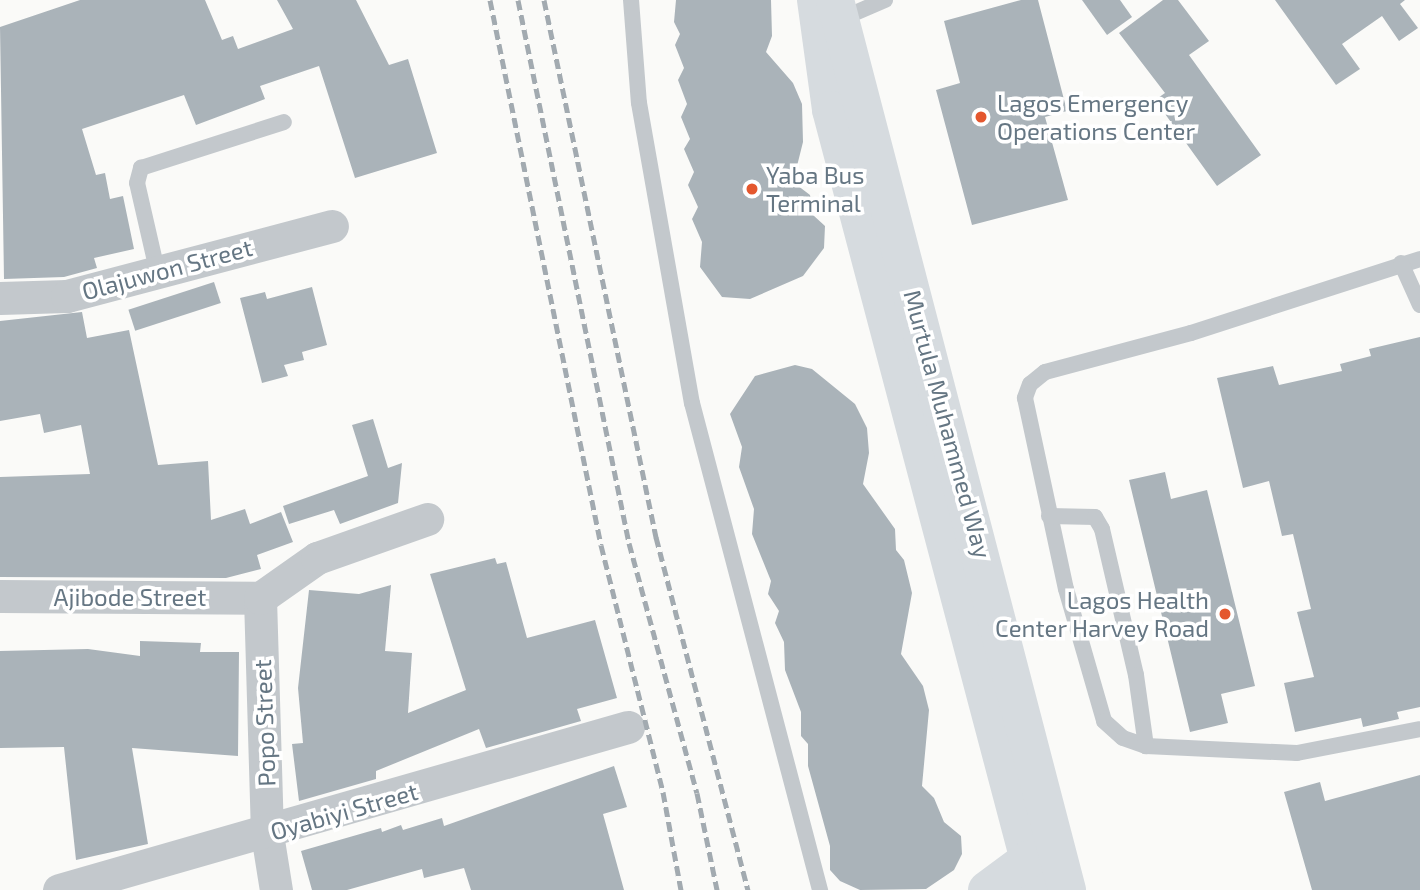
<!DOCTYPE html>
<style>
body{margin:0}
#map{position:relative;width:1420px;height:890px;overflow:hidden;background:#fafaf8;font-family:"Exo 2",sans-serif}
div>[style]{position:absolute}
.building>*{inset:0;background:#aab3b9;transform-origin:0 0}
.service>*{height:16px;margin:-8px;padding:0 8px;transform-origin:8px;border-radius:8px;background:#c3c8cc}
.minor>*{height:33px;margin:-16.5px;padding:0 16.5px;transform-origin:16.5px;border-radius:16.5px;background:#c3c8cc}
.secondary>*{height:38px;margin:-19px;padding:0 19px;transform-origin:19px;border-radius:19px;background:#d6dbdf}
.primary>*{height:38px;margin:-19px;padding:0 19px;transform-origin:19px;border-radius:19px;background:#d6dbdf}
.rail>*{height:5px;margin-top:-2.5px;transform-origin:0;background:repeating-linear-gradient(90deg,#a2aab0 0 10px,transparent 0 15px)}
.dots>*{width:19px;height:19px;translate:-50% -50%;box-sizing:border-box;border:4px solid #fff;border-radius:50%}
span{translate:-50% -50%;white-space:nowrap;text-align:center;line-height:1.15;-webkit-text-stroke:7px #fff;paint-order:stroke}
.poi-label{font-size:24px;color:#657683}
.left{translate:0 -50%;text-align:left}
.right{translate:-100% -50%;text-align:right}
.street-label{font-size:24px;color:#657683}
</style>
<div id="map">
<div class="building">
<div style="clip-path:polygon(80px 0,205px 0,222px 40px,233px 36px,238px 49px,293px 29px,277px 0,356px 0,389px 65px,408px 59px,437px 153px,355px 178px,319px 66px,260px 86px,265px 99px,196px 125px,184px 95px,82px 129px,96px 175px,105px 173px,110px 199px,123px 196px,134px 249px,94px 258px,97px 268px,64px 277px,4px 279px,0 27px)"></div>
<div style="clip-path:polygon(676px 0,771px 0,772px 36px,766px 52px,793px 83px,802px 104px,803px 142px,793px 182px,810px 195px,813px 215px,825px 226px,824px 248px,803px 276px,750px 299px,722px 297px,700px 267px,702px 242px,692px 219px,698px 207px,688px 185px,694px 172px,684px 149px,690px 139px,681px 117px,687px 104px,678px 80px,684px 68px,675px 45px,680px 34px,674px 22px)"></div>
<div style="clip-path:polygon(1021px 0,1038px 0,1067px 111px,1045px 117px,1068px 200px,972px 225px,936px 90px,960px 83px,944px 21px)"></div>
<div style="clip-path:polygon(1082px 0,1120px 0,1132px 17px,1107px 35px)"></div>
<div style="clip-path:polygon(1163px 0,1178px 0,1209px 41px,1189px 55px,1261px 155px,1217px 186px,1155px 100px,1165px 93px,1119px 33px)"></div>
<div style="clip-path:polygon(1275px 0,1405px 0,1400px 4px,1418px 28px,1399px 41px,1382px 16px,1342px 44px,1360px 69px,1336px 85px)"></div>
<div style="left:214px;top:282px;width:22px;height:90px;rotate:72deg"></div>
<div style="clip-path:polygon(312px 287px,327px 345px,302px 352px,304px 360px,284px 365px,288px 376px,262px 383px,240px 298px,265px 292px,267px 299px)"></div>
<div style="clip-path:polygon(82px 312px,87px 338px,129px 330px,158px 465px,208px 461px,211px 520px,245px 509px,250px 524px,281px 512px,293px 542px,257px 555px,261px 569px,226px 578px,0 577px,0 477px,90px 474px,81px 425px,44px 433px,40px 414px,0 421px,0 321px)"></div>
<div style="clip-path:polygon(1420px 337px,1420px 707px,1397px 712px,1399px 719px,1363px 727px,1361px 718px,1295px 732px,1284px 683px,1314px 677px,1297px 612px,1311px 609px,1293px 534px,1282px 536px,1269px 481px,1243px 488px,1217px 378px,1273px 366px,1279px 385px,1342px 371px,1340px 364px,1371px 356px,1369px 349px)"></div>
<div style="clip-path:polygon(795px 365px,812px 369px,855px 404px,867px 428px,869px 453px,863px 484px,895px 529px,896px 550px,904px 560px,912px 593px,901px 654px,923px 686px,929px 710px,922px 786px,934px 798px,944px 822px,961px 836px,962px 854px,954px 870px,926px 889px,860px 890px,840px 881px,830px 870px,830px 846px,808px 766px,808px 744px,801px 736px,801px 712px,785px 670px,784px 642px,775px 623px,779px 611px,768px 594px,771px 581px,752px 534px,754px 509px,739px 467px,742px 447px,730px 414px,755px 376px)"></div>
<div style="clip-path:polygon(373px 419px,388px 468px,402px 463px,398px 503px,340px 524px,334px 510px,289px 524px,283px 506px,368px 476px,352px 425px)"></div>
<div style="clip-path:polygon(1165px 472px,1171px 499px,1207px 490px,1255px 686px,1221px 694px,1228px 723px,1190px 732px,1129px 480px)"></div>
<div style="clip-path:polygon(495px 558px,497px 564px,506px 562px,527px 638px,595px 620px,617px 698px,577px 709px,581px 721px,486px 748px,479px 729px,376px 771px,376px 779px,299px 801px,292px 744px,303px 743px,298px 688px,309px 590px,359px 594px,391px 585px,385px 651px,412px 653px,408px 713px,466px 690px,430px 574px)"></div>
<div style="clip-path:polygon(140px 641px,201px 643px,200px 652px,239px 652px,238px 756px,132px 748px,148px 844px,76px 860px,64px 747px,0 748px,0 651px,88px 649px,140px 656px)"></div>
<div style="clip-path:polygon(614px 766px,627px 807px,603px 814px,624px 890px,471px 890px,464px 868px,424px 878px,422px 869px,347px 890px,312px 890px,301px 851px,381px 828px,382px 832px,401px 825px,403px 830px,442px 818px,444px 826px)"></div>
<div style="clip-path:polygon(1420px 775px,1420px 890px,1312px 890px,1284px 792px,1320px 782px,1325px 801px)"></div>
</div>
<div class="service">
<div style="left:631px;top:0;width:103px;rotate:85.6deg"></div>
<div style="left:639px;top:103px;width:305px;rotate:80deg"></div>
<div style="left:692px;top:403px;width:504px;rotate:75.27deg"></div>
<div style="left:841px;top:19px;width:48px;rotate:-23.4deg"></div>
<div style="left:1420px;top:259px;width:241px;rotate:162.1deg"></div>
<div style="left:1191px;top:333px;width:151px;rotate:165deg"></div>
<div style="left:1045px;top:372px;width:19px;rotate:141deg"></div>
<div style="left:1030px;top:384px;width:15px;rotate:110deg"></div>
<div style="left:1025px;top:398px;width:195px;rotate:77.9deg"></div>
<div style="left:1066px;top:589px;width:137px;rotate:73.9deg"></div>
<div style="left:1104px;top:721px;width:25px;rotate:42deg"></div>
<div style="left:1123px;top:738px;width:24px;rotate:19deg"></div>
<div style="left:1146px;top:746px;width:151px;rotate:2.7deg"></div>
<div style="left:1297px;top:753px;width:125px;rotate:-11deg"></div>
<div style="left:1401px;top:263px;width:46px;rotate:65.7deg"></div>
<div style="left:157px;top:270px;width:89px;rotate:-102.9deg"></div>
<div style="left:137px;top:183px;width:16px;rotate:-75deg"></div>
<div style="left:141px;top:168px;width:150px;rotate:-17.8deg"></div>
<div style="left:1049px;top:516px;width:46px;rotate:1.2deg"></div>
<div style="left:1095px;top:517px;width:14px;rotate:60deg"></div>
<div style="left:1102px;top:529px;width:150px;rotate:76.9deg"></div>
<div style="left:1136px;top:675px;width:72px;rotate:82deg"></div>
</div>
<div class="minor">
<div style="left:0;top:298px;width:67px;rotate:-1.7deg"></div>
<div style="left:67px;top:296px;width:274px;rotate:-14.8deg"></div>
<div style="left:0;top:596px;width:260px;rotate:0.4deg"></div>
<div style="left:260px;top:598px;width:236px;rotate:88.3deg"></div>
<div style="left:267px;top:834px;width:57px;rotate:80.9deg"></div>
<div style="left:260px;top:598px;width:70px;rotate:-35.1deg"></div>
<div style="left:317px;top:558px;width:117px;rotate:-19.5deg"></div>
<div style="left:59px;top:890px;width:592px;rotate:-15.99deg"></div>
</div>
<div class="secondary">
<div style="left:816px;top:0;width:111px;rotate:82.2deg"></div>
<div style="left:831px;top:110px;width:807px;rotate:75.21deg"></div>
<div style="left:987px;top:890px;width:52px;rotate:-36.4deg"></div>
</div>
<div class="primary">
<div style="left:835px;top:0;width:920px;rotate:75.39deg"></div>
</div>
<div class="rail">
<div style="left:490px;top:0;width:556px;rotate:78.49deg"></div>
<div style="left:601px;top:545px;width:255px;rotate:75.9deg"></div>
<div style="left:663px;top:792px;width:100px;rotate:79.6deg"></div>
<div style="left:518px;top:0;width:554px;rotate:78.45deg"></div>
<div style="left:629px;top:543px;width:259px;rotate:74.8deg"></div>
<div style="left:697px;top:793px;width:99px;rotate:78.3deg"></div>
<div style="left:544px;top:0;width:549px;rotate:78.22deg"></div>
<div style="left:656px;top:537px;width:365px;rotate:75.4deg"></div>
</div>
<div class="dots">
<div style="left:981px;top:117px;background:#e4572e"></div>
<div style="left:752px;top:189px;background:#e4572e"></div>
<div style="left:1225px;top:614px;background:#e4572e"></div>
</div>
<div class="poi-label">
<span class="left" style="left:997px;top:117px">Lagos Emergency<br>Operations Center</span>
<span class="left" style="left:766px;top:189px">Yaba Bus<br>Terminal</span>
<span class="right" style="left:1209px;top:614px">Lagos Health<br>Center Harvey Road</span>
</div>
<div class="street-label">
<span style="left:167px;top:269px;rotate:-15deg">Olajuwon Street</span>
<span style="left:948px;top:424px;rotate:75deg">Murtula Muhammed Way</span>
<span style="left:130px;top:597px">Ajibode Street</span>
<span style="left:264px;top:723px;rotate:-92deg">Popo Street</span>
<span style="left:344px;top:811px;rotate:-16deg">Oyabiyi Street</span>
</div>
</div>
